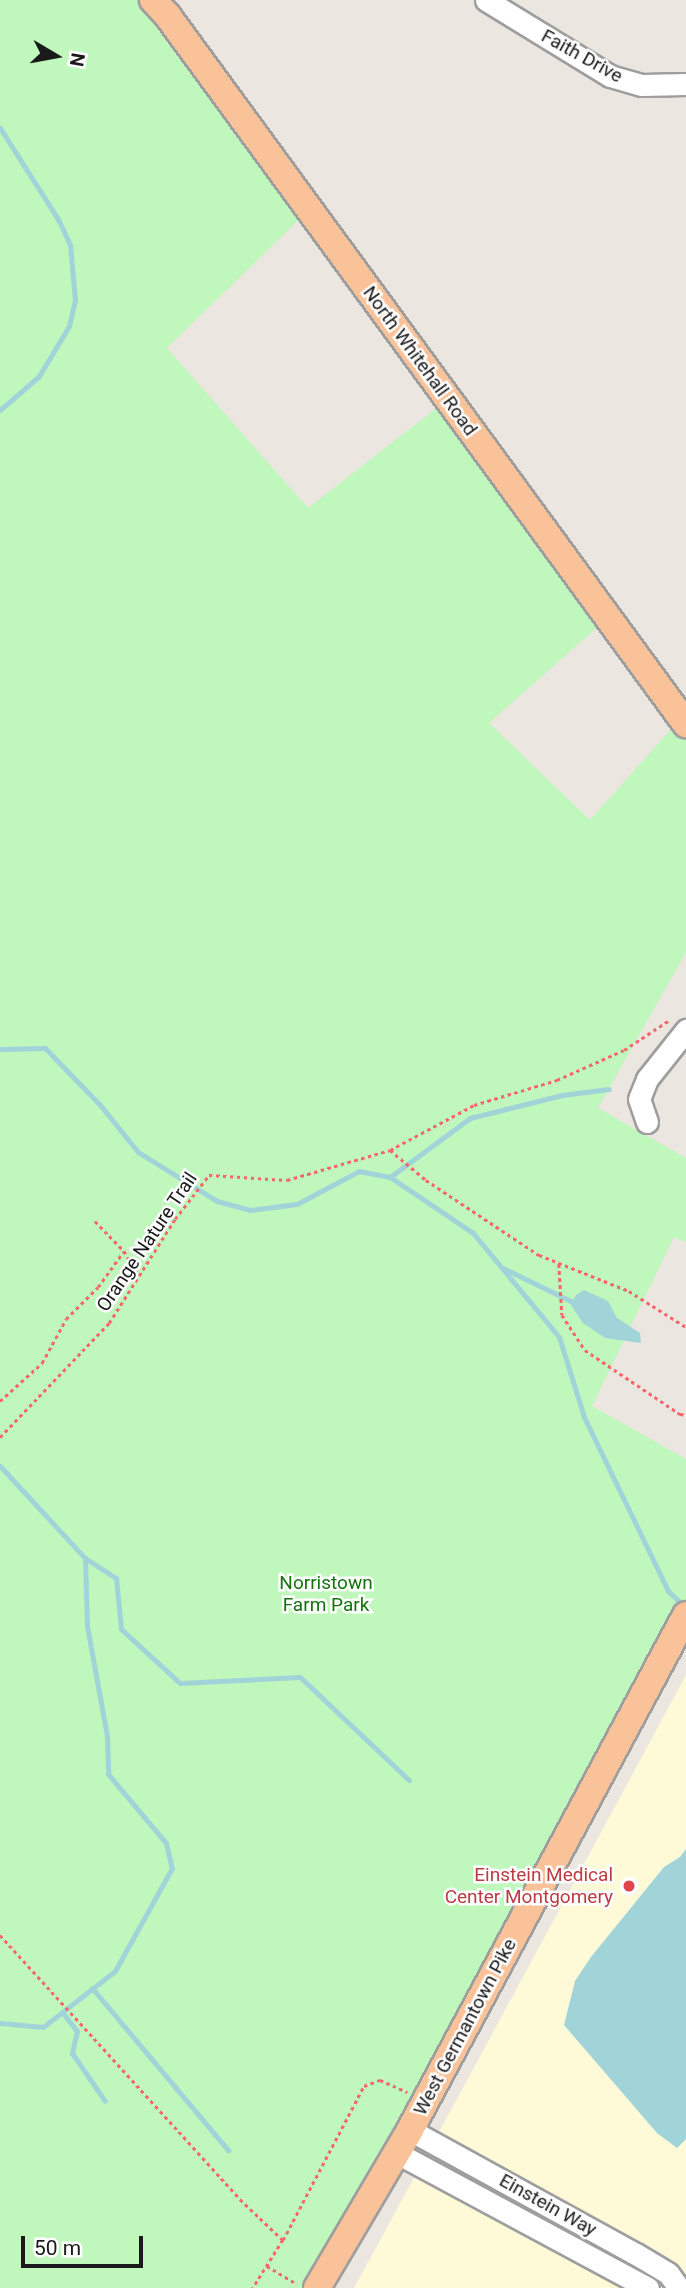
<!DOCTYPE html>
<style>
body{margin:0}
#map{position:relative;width:686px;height:2288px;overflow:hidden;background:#ece6e0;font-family:Roboto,sans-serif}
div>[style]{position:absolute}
.education>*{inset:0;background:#fef9d7}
.park>*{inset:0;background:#bff7bc}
.water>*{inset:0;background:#a0d4d9}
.stream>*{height:5px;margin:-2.5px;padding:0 2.5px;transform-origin:2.5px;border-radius:2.5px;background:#a0d4d9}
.path>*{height:2.5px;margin-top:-1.25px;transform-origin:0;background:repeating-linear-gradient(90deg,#f6676c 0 3.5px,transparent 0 7px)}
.roads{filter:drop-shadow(2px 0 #9e9e9e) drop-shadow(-2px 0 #9e9e9e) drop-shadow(0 2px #9e9e9e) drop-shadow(0 -2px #9e9e9e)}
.minor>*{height:21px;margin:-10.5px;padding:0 10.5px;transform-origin:10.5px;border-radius:10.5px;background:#fff}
.major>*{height:26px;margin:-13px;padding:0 13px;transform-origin:13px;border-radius:13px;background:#f9c298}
.dots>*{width:19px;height:19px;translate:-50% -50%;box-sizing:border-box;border:4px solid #fff;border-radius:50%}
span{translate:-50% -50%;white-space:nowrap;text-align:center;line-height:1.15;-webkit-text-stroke:5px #fff;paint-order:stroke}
.street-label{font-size:19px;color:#1a1a1a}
.park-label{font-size:19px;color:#13740d}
.health-label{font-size:19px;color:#be3a42}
.right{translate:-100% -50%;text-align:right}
.north{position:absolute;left:21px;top:21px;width:70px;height:70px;-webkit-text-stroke:5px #fff;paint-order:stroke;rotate:100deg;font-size:19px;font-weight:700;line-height:28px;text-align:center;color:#1a1a1a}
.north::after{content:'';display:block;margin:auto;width:24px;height:32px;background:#1a1a1a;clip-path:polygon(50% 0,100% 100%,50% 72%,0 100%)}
.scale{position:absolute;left:21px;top:2236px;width:122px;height:32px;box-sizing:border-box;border:4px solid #1a1a1a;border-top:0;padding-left:9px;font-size:21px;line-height:24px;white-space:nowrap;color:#1a1a1a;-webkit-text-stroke:5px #fff;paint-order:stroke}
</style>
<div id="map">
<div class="education">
<div style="clip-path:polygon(686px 1675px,686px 2288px,354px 2288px,458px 2097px)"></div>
</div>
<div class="park">
<div style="clip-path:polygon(0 0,163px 0,313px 206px,167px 348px,308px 508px,456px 393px,602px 623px,489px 723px,590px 820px,681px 718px,686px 726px,686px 952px,598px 1108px,686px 1158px,686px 1242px,674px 1237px,592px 1406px,686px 1459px,686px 1611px,313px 2288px,0 2288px)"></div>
</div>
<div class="water">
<div style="clip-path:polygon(584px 1290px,608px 1301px,617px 1318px,640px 1333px,641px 1343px,605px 1338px,583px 1323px,571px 1305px,576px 1295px)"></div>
<div style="clip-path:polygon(686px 1849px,686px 2139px,677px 2148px,657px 2133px,564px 2025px,575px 1981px,591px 1957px,664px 1867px,680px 1857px)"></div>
</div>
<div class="stream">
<div style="left:0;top:128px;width:108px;rotate:57.5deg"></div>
<div style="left:58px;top:219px;width:29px;rotate:65deg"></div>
<div style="left:70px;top:245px;width:55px;rotate:84.8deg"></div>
<div style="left:75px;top:300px;width:27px;rotate:103deg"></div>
<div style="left:69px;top:326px;width:58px;rotate:121deg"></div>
<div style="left:39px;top:376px;width:52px;rotate:138.9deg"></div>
<div style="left:0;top:1049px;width:45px;rotate:-1.3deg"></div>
<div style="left:45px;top:1048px;width:81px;rotate:46deg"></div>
<div style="left:101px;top:1106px;width:59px;rotate:51.2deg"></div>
<div style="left:138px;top:1152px;width:93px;rotate:31.8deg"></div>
<div style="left:217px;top:1201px;width:34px;rotate:15deg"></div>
<div style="left:250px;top:1210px;width:47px;rotate:-7.3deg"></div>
<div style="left:297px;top:1204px;width:70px;rotate:-28deg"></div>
<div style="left:359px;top:1171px;width:32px;rotate:11deg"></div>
<div style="left:390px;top:1177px;width:100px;rotate:34deg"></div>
<div style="left:473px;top:1233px;width:135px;rotate:50.4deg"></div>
<div style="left:559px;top:1337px;width:84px;rotate:72.6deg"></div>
<div style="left:584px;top:1417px;width:193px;rotate:64.2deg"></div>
<div style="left:668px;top:1591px;width:25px;rotate:43deg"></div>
<div style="left:390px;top:1177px;width:99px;rotate:-36.4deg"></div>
<div style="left:470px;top:1118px;width:95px;rotate:-14deg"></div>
<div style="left:562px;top:1095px;width:47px;rotate:-7.3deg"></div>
<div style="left:503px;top:1268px;width:85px;rotate:26deg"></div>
<div style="left:0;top:1466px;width:125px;rotate:47.3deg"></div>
<div style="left:85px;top:1558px;width:68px;rotate:88.3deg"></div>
<div style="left:87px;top:1626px;width:112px;rotate:79.7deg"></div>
<div style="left:107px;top:1736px;width:38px;rotate:88deg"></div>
<div style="left:108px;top:1774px;width:90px;rotate:50deg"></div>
<div style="left:166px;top:1843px;width:26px;rotate:77deg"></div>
<div style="left:172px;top:1868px;width:118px;rotate:119deg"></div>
<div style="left:115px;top:1971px;width:91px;rotate:142.1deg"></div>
<div style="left:43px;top:2027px;width:43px;rotate:-174.7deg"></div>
<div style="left:85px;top:1558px;width:37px;rotate:33deg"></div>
<div style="left:116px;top:1578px;width:51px;rotate:84.4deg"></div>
<div style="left:121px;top:1629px;width:80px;rotate:42.5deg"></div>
<div style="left:180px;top:1683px;width:120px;rotate:-2.9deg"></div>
<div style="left:300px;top:1677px;width:150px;rotate:43.4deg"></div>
<div style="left:92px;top:1988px;width:212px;rotate:50deg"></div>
<div style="left:62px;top:2012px;width:24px;rotate:52deg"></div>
<div style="left:77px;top:2031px;width:23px;rotate:103deg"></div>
<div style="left:72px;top:2053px;width:58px;rotate:55.5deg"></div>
</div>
<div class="path">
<div style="left:390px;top:1150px;width:95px;rotate:-28.2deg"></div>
<div style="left:474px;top:1105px;width:87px;rotate:-16.8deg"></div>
<div style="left:557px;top:1080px;width:73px;rotate:-24.1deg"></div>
<div style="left:624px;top:1050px;width:53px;rotate:-33.4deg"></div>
<div style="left:95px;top:1221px;width:42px;rotate:46deg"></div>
<div style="left:124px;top:1251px;width:29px;rotate:59deg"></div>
<div style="left:559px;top:1264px;width:51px;rotate:86.6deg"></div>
<div style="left:562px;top:1315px;width:42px;rotate:56.7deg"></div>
<div style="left:585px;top:1350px;width:115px;rotate:34deg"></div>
<div style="left:680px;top:1414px;width:6px;rotate:9deg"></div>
<div style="left:0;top:1401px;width:57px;rotate:-42.1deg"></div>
<div style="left:42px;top:1363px;width:50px;rotate:-61.4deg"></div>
<div style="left:66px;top:1319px;width:45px;rotate:-45deg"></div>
<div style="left:98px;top:1287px;width:44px;rotate:-54.2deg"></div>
<div style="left:0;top:1437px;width:158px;rotate:-46.3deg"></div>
<div style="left:109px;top:1323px;width:123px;rotate:-57.6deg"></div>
<div style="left:175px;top:1219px;width:56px;rotate:-52.3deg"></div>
<div style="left:209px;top:1175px;width:78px;rotate:3.7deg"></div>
<div style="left:287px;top:1180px;width:107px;rotate:-16.2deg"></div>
<div style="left:390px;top:1150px;width:47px;rotate:39.8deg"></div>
<div style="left:426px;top:1180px;width:136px;rotate:33.6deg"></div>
<div style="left:539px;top:1255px;width:97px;rotate:21.8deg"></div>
<div style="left:629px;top:1291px;width:67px;rotate:32.3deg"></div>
<div style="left:0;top:1935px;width:364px;rotate:47.7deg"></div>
<div style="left:245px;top:2204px;width:52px;rotate:43.5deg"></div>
<div style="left:283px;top:2240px;width:57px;rotate:122deg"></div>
<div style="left:283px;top:2240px;width:174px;rotate:-62.3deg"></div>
<div style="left:364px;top:2086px;width:17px;rotate:-21deg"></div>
<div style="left:380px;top:2080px;width:30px;rotate:24deg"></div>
<div style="left:267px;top:2266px;width:35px;rotate:31deg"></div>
</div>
<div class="roads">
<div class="minor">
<div style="left:486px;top:0;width:145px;rotate:31.5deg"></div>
<div style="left:610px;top:76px;width:33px;rotate:16deg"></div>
<div style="left:642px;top:85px;width:44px;rotate:-1.3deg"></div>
<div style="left:647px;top:1122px;width:24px;rotate:-109deg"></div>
<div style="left:639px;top:1099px;width:22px;rotate:-68deg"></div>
<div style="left:647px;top:1079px;width:63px;rotate:-51.5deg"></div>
<div style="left:410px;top:2130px;width:258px;rotate:28.8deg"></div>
<div style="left:636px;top:2254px;width:37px;rotate:31deg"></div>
<div style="left:668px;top:2273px;width:19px;rotate:54deg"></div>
<div style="left:397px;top:2153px;width:285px;rotate:28.3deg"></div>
</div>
<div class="major">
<div style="left:153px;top:0;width:21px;rotate:47deg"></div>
<div style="left:167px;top:15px;width:879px;rotate:53.8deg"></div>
<div style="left:317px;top:2288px;width:183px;rotate:-59.5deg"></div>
<div style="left:410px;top:2130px;width:584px;rotate:-61.81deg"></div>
</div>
</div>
<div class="dots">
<div style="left:629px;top:1886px;background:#e0444e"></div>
</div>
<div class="street-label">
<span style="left:582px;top:56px;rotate:29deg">Faith Drive</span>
<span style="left:420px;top:361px;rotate:54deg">North Whitehall Road</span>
<span style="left:147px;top:1242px;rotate:-56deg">Orange Nature Trail</span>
<span style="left:465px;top:2027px;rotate:-62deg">West Germantown Pike</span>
<span style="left:548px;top:2205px;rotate:29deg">Einstein Way</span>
</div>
<div class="park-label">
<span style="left:326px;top:1594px">Norristown<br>Farm Park</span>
</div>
<div class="health-label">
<span class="right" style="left:613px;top:1886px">Einstein Medical<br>Center Montgomery</span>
</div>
<div class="north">N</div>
<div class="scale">50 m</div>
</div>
